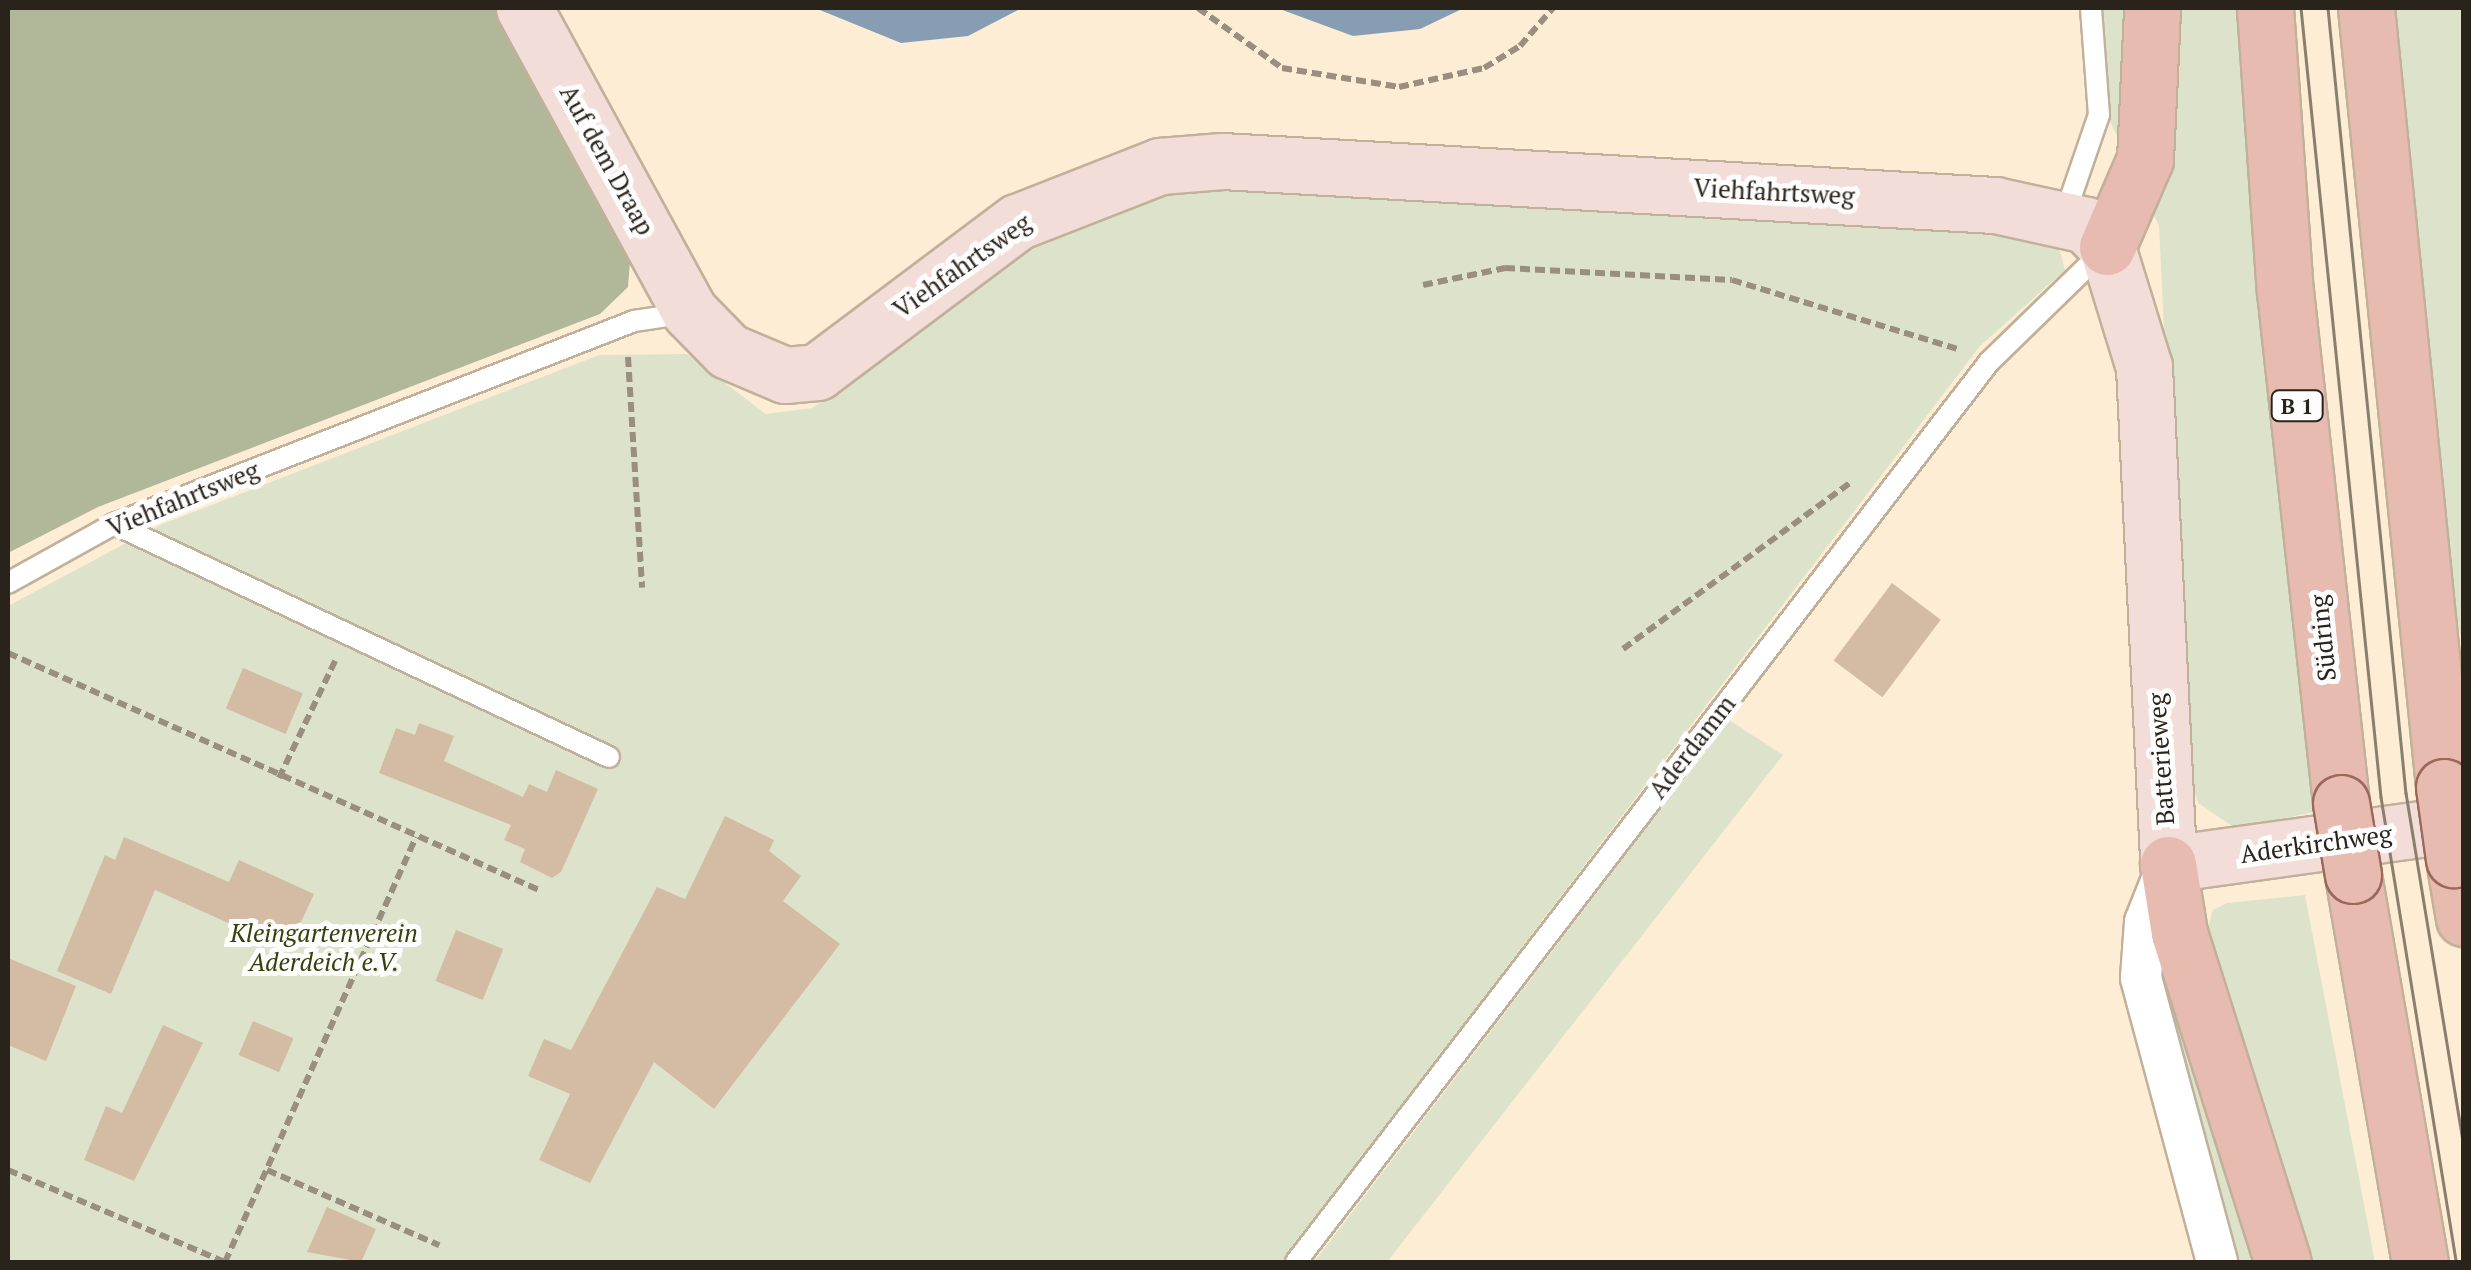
<!DOCTYPE html>
<meta charset="utf-8">
<style>
body{margin:0}
#map{position:relative;width:2471px;height:1270px;overflow:hidden;background:#feedd5;font-family:"PT Serif",serif}
div>[style]{position:absolute}
.green>*{inset:0;background:#dde3cb}
.forest>*{inset:0;background:#b1b799}
.water>*{inset:0;background:#879db4}
.building>*{inset:0;background:#d4bba4;transform-origin:0 0}
.path>*{height:6px;margin-top:-3px;transform-origin:0;background:repeating-linear-gradient(90deg,#9a8e7e 0 10px,transparent 0 15px)}
.roads{filter:drop-shadow(2px 0 #c1b09a) drop-shadow(-2px 0 #c1b09a) drop-shadow(0 2px #c1b09a) drop-shadow(0 -2px #c1b09a)}
.lane>*{height:20px;margin:-10px;padding:0 10px;transform-origin:10px;border-radius:10px;background:#fff}
.street>*{height:40px;margin:-20px;padding:0 20px;transform-origin:20px;border-radius:20px;background:#fff}
.secondary>*{height:55px;margin:-27.5px;padding:0 27.5px;transform-origin:27.5px;border-radius:27.5px;background:#f3ddd8}
.primary>*{height:55px;margin:-27.5px;padding:0 27.5px;transform-origin:27.5px;border-radius:27.5px;background:#e8bbb0}
.tram>*{height:2.5px;margin:-1.25px;padding:0 1.25px;transform-origin:1.25px;border-radius:1.25px;background:#8a7f6f}
.bridges{filter:drop-shadow(2px 0 #9b685a) drop-shadow(-2px 0 #9b685a) drop-shadow(0 2px #9b685a) drop-shadow(0 -2px #9b685a)}
.primary-bridge>*{height:55px;margin:-27.5px;padding:0 27.5px;transform-origin:27.5px;border-radius:27.5px;background:#e8bbb0}
span{translate:-50% -50%;white-space:nowrap;text-align:center;line-height:1.15;-webkit-text-stroke:10px #fdfdfd;paint-order:stroke}
.shield-label span{padding:2px 8px;background:#fdfdfd;border:2px solid;border-radius:8px;-webkit-text-stroke-width:0}
.shield-label{font-size:22px;color:#2a231b;font-weight:700}
.street-label{font-size:25px;color:#2a231b}
.park-label{font-size:25px;color:#373f0b;font-style:italic}
.frame{position:absolute;inset:0;border:10px solid #2a231b;pointer-events:none}
</style>
<div id="map">
<div class="green">
<div style="clip-path:polygon(2099px 8px,2240px 8px,2324px 810px,2235px 828px,2198px 803px,2185px 762px,2159px 226px,2107px 115px)"></div>
<div style="clip-path:polygon(2392px 8px,2463px 8px,2463px 650px,2435px 500px)"></div>
<div style="clip-path:polygon(1186px 182px,2020px 228px,2060px 251px,2065px 270px,1980px 346px,1282px 1262px,8px 1262px,8px 606px,160px 525px,599px 355px,687px 354px,766px 414px,812px 408px,1070px 218px)"></div>
<div style="clip-path:polygon(1729px 720px,1783px 755px,1387px 1262px,1314px 1262px)"></div>
<div style="clip-path:polygon(2305px 895px,2375px 1262px,2305px 1262px,2203px 944px,2213px 910px,2227px 903px)"></div>
<div style="clip-path:polygon(2156px 945px,2259px 1262px,2230px 1262px,2156px 982px)"></div>
</div>
<div class="forest">
<div style="clip-path:polygon(8px 8px,501px 8px,631px 249px,628px 287px,600px 314px,98px 507px,8px 553px)"></div>
</div>
<div class="water">
<div style="clip-path:polygon(815px 8px,1022px 8px,968px 36px,901px 43px)"></div>
<div style="clip-path:polygon(1277px 8px,1464px 8px,1420px 29px,1353px 36px)"></div>
</div>
<div class="building">
<div style="left:1892px;top:583px;width:61px;height:97px;rotate:37deg"></div>
<div style="left:243px;top:668px;width:65px;height:44px;rotate:23deg"></div>
<div style="clip-path:polygon(419px 723px,454px 736px,444px 761px,523px 797px,529px 784px,547px 792px,556px 770px,598px 789px,561px 872px,552px 878px,520px 862px,525px 849px,504px 840px,511px 825px,379px 773px,396px 728px,415px 735px)"></div>
<div style="clip-path:polygon(725px 816px,774px 840px,769px 851px,801px 876px,783px 901px,840px 944px,714px 1109px,654px 1062px,590px 1183px,539px 1160px,570px 1094px,528px 1076px,544px 1039px,571px 1050px,657px 887px,685px 899px)"></div>
<div style="clip-path:polygon(124px 837px,229px 882px,239px 860px,314px 894px,288px 950px,155px 890px,111px 994px,57px 971px,105px 855px,115px 860px)"></div>
<div style="left:456px;top:930px;width:51px;height:55px;rotate:22deg"></div>
<div style="clip-path:polygon(8px 958px,76px 986px,46px 1061px,8px 1045px)"></div>
<div style="left:253px;top:1021px;width:44px;height:37px;rotate:23deg"></div>
<div style="clip-path:polygon(163px 1025px,203px 1043px,134px 1181px,84px 1160px,106px 1106px,122px 1113px)"></div>
<div style="clip-path:polygon(327px 1207px,376px 1229px,361px 1262px,307px 1252px)"></div>
</div>
<div class="path">
<div style="left:1198px;top:8px;width:103px;rotate:35.5deg"></div>
<div style="left:1282px;top:68px;width:119px;rotate:9.2deg"></div>
<div style="left:1399px;top:87px;width:87px;rotate:-12.6deg"></div>
<div style="left:1484px;top:68px;width:42px;rotate:-31.4deg"></div>
<div style="left:1520px;top:46px;width:50px;rotate:-49deg"></div>
<div style="left:1423px;top:285px;width:84px;rotate:-11.7deg"></div>
<div style="left:1505px;top:268px;width:227px;rotate:3deg"></div>
<div style="left:1732px;top:280px;width:239px;rotate:17deg"></div>
<div style="left:628px;top:357px;width:231px;rotate:86.5deg"></div>
<div style="left:1623px;top:649px;width:283px;rotate:-36.2deg"></div>
<div style="left:8px;top:653px;width:584px;rotate:24.06deg"></div>
<div style="left:279px;top:778px;width:130px;rotate:-64.4deg"></div>
<div style="left:8px;top:1170px;width:236px;rotate:23deg"></div>
<div style="left:225px;top:1262px;width:466px;rotate:-65.8deg"></div>
<div style="left:267px;top:1170px;width:188px;rotate:23.6deg"></div>
</div>
<div class="roads">
<div class="lane">
<div style="left:2064px;top:217px;width:108px;rotate:-71.1deg"></div>
<div style="left:2099px;top:115px;width:107px;rotate:-94.3deg"></div>
<div style="left:114px;top:524px;width:547px;rotate:25.21deg"></div>
<div style="left:8px;top:583px;width:121px;rotate:-29.1deg"></div>
<div style="left:114px;top:524px;width:558px;rotate:-21.32deg"></div>
<div style="left:634px;top:321px;width:55px;rotate:-8.4deg"></div>
<div style="left:1296px;top:1262px;width:1136px;rotate:-52.4deg"></div>
<div style="left:1989px;top:362px;width:158px;rotate:-44.2deg"></div>
</div>
<div class="street">
<div style="left:2168px;top:864px;width:62px;rotate:111.6deg"></div>
<div style="left:2145px;top:922px;width:56px;rotate:94.1deg"></div>
<div style="left:2141px;top:978px;width:294px;rotate:75deg"></div>
</div>
<div class="secondary">
<div style="left:524px;top:8px;width:346px;rotate:61.4deg"></div>
<div style="left:690px;top:312px;width:54px;rotate:45.7deg"></div>
<div style="left:728px;top:351px;width:62px;rotate:22.8deg"></div>
<div style="left:785px;top:375px;width:32px;rotate:-5deg"></div>
<div style="left:817px;top:372px;width:250px;rotate:-36.9deg"></div>
<div style="left:1017px;top:222px;width:154px;rotate:-21.4deg"></div>
<div style="left:1160px;top:166px;width:62px;rotate:-4.6deg"></div>
<div style="left:1222px;top:161px;width:774px;rotate:3.26deg"></div>
<div style="left:1995px;top:205px;width:93px;rotate:12.4deg"></div>
<div style="left:2086px;top:225px;width:30px;rotate:46deg"></div>
<div style="left:2107px;top:247px;width:126px;rotate:72.9deg"></div>
<div style="left:2144px;top:367px;width:498px;rotate:87.2deg"></div>
<div style="left:2168px;top:864px;width:299px;rotate:-7.9deg"></div>
</div>
<div class="primary">
<div style="left:2265px;top:8px;width:284px;rotate:86deg"></div>
<div style="left:2285px;top:291px;width:515px;rotate:83.76deg"></div>
<div style="left:2366px;top:8px;width:783px;rotate:84.28deg"></div>
<div style="left:2107px;top:247px;width:96px;rotate:-66.6deg"></div>
<div style="left:2145px;top:159px;width:151px;rotate:-87.3deg"></div>
<div style="left:2454px;top:859px;width:60px;rotate:80.4deg"></div>
<div style="left:2168px;top:864px;width:70px;rotate:80.9deg"></div>
<div style="left:2179px;top:933px;width:345px;rotate:72.5deg"></div>
<div style="left:2353px;top:875px;width:393px;rotate:80.2deg"></div>
</div>
</div>
<div class="tram">
<div style="left:2301px;top:8px;width:793px;rotate:84.21deg"></div>
<div style="left:2381px;top:797px;width:471px;rotate:80.8deg"></div>
<div style="left:2328px;top:8px;width:789px;rotate:84.33deg"></div>
<div style="left:2406px;top:793px;width:360px;rotate:80.7deg"></div>
</div>
<div class="bridges">
<div class="primary-bridge">
<div style="left:2444px;top:787px;width:73px;rotate:82.1deg"></div>
<div style="left:2341px;top:803px;width:73px;rotate:80.5deg"></div>
</div>
</div>
<div class="shield-label">
<span style="left:2297px;top:406px">B 1</span>
</div>
<div class="street-label">
<span style="left:607px;top:160px;rotate:61deg">Auf dem Draap</span>
<span style="left:1774px;top:192px;rotate:3deg">Viehfahrtsweg</span>
<span style="left:962px;top:266px;rotate:-35deg">Viehfahrtsweg</span>
<span style="left:183px;top:499px;rotate:-22deg">Viehfahrtsweg</span>
<span style="left:2323px;top:638px;rotate:-96deg">Südring</span>
<span style="left:1692px;top:747px;rotate:-52deg">Aderdamm</span>
<span style="left:2161px;top:759px;rotate:-94deg">Batterieweg</span>
<span style="left:2316px;top:844px;rotate:-8deg">Aderkirchweg</span>
</div>
<div class="park-label">
<span style="left:324px;top:948px">Kleingartenverein<br>Aderdeich e.V.</span>
</div>
<div class="frame"></div>
</div>
